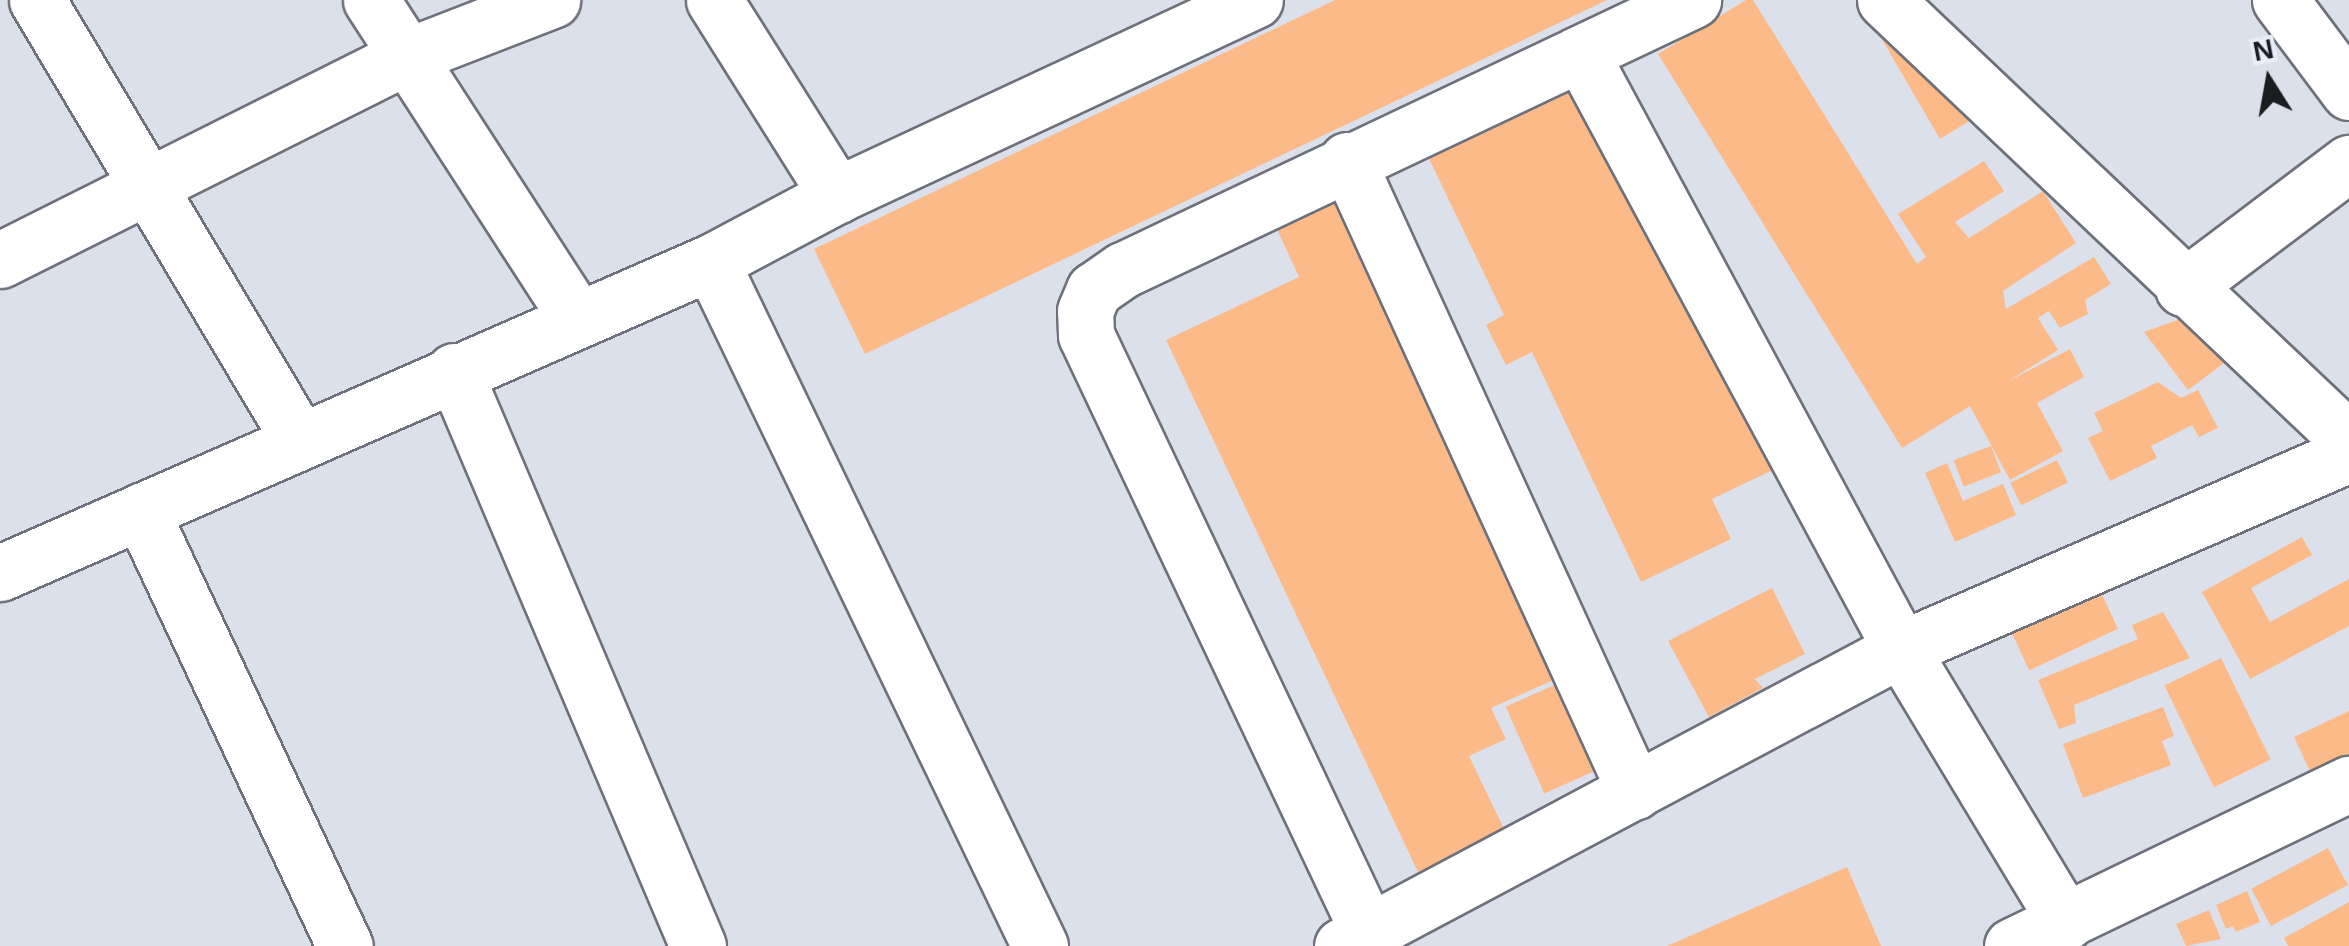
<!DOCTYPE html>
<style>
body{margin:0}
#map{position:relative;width:2349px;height:946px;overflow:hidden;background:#dce0eb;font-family:Arial,sans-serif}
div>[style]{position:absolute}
.building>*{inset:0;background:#fdba89;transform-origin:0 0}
.roads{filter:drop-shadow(2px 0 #6e717b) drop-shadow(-2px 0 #6e717b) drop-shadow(0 2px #6e717b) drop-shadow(0 -2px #6e717b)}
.minor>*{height:55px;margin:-27.5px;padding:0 27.5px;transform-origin:27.5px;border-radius:27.5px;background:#fff}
span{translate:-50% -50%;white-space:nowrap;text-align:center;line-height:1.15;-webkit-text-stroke:9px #e9edf8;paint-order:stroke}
.north{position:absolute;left:2219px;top:30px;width:100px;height:100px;-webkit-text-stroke:8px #e9edf8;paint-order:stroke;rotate:349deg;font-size:28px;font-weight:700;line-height:40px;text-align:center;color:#1b1c20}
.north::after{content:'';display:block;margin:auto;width:35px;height:45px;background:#1b1c20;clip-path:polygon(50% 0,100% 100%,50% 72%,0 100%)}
</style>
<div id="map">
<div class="building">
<div style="clip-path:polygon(1335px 0,1607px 0,865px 354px,814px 249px)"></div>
<div style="clip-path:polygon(1746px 0,1753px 0,1917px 264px,1926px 257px,1898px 214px,1984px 161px,2004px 191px,1955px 222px,1969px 238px,2043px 191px,2076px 243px,2003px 291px,2006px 309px,2094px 257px,2111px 284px,2085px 300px,2088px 314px,2060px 328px,2049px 311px,2038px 318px,2058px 350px,2007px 382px,2070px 349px,2084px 377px,2037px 403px,2063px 451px,2010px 480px,1970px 406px,1902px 448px,1658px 54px)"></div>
<div style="clip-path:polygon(1859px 0,1971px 120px,1940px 139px)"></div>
<div style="clip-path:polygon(1611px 54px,1803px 456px,1712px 499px,1731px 539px,1641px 582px,1532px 352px,1506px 365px,1486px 325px,1504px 315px,1422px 144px)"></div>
<div style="clip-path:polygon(1376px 183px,1591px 663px,1491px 708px,1506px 739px,1469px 756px,1505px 831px,1418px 872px,1166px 340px,1299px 277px,1276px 227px)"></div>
<div style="clip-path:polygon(2222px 304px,2251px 343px,2188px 390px,2144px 332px)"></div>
<div style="clip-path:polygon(2158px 382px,2181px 398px,2198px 390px,2218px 428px,2199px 437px,2192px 425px,2151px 446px,2157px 458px,2110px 481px,2088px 438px,2103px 431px,2094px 413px)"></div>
<div style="left:1991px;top:446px;width:28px;height:40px;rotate:69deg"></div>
<div style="left:2057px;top:460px;width:25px;height:52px;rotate:64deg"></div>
<div style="clip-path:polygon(1947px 463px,1963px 501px,2003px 484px,2016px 515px,1955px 542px,1925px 473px)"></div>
<div style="clip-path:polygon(2302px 537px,2312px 555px,2251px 588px,2270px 622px,2349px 579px,2349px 626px,2250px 679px,2202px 592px)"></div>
<div style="clip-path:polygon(1772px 588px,1805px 654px,1755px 679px,1763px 688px,1709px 717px,1668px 641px)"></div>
<div style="left:2099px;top:588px;width:45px;height:98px;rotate:65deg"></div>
<div style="clip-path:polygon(2163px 612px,2190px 658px,2074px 705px,2076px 723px,2059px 729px,2038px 680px,2138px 639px,2132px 625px)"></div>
<div style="left:2221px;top:658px;width:113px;height:63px;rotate:64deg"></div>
<div style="left:1597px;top:666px;width:95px;height:100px;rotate:66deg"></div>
<div style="clip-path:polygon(2163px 707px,2174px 736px,2162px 741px,2171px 765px,2083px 798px,2063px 744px)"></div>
<div style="clip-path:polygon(2349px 711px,2349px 755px,2311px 773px,2294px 737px)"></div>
<div style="left:2328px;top:848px;width:42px;height:87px;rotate:62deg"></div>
<div style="clip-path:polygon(1847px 867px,1881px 946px,1667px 946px)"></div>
<div style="clip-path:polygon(2247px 891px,2260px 922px,2236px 932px,2233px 926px,2226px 929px,2216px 905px)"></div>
<div style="clip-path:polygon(2349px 902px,2349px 946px,2288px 946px,2284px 938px)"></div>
<div style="clip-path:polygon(2209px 910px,2221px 939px,2186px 946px,2176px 924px)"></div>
</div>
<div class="roads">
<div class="minor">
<div style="left:37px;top:0;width:513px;rotate:59.19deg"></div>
<div style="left:371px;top:0;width:379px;rotate:57.1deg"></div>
<div style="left:714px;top:0;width:231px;rotate:57.8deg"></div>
<div style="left:1885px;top:0;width:639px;rotate:43.48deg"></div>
<div style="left:2280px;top:0;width:115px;rotate:53.1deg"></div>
<div style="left:1581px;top:54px;width:676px;rotate:61.73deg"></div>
<div style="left:1901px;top:649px;width:319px;rotate:58.9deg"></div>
<div style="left:1347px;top:160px;width:694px;rotate:65.47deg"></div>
<div style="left:0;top:260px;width:453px;rotate:-26.6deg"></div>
<div style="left:405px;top:57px;width:158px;rotate:-21.2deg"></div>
<div style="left:711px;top:262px;width:759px;rotate:64.31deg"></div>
<div style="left:2183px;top:288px;width:208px;rotate:-37deg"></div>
<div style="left:454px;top:371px;width:625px;rotate:67.01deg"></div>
<div style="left:141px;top:511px;width:480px;rotate:64.9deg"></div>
<div style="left:0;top:573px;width:776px;rotate:-23.63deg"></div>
<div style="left:711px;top:262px;width:143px;rotate:-28deg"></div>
<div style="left:837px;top:195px;width:461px;rotate:-25deg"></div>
<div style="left:1342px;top:946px;width:633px;rotate:-27.98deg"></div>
<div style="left:1901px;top:649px;width:489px;rotate:-23.5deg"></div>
<div style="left:1375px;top:946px;width:676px;rotate:-115.31deg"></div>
<div style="left:1086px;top:335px;width:24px;rotate:-92deg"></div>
<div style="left:1085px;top:311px;width:23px;rotate:-67deg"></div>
<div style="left:1094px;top:290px;width:35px;rotate:-35deg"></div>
<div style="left:1123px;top:270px;width:631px;rotate:-25.35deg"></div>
<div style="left:2012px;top:946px;width:374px;rotate:-25.7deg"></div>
</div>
</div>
<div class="north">N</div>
</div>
